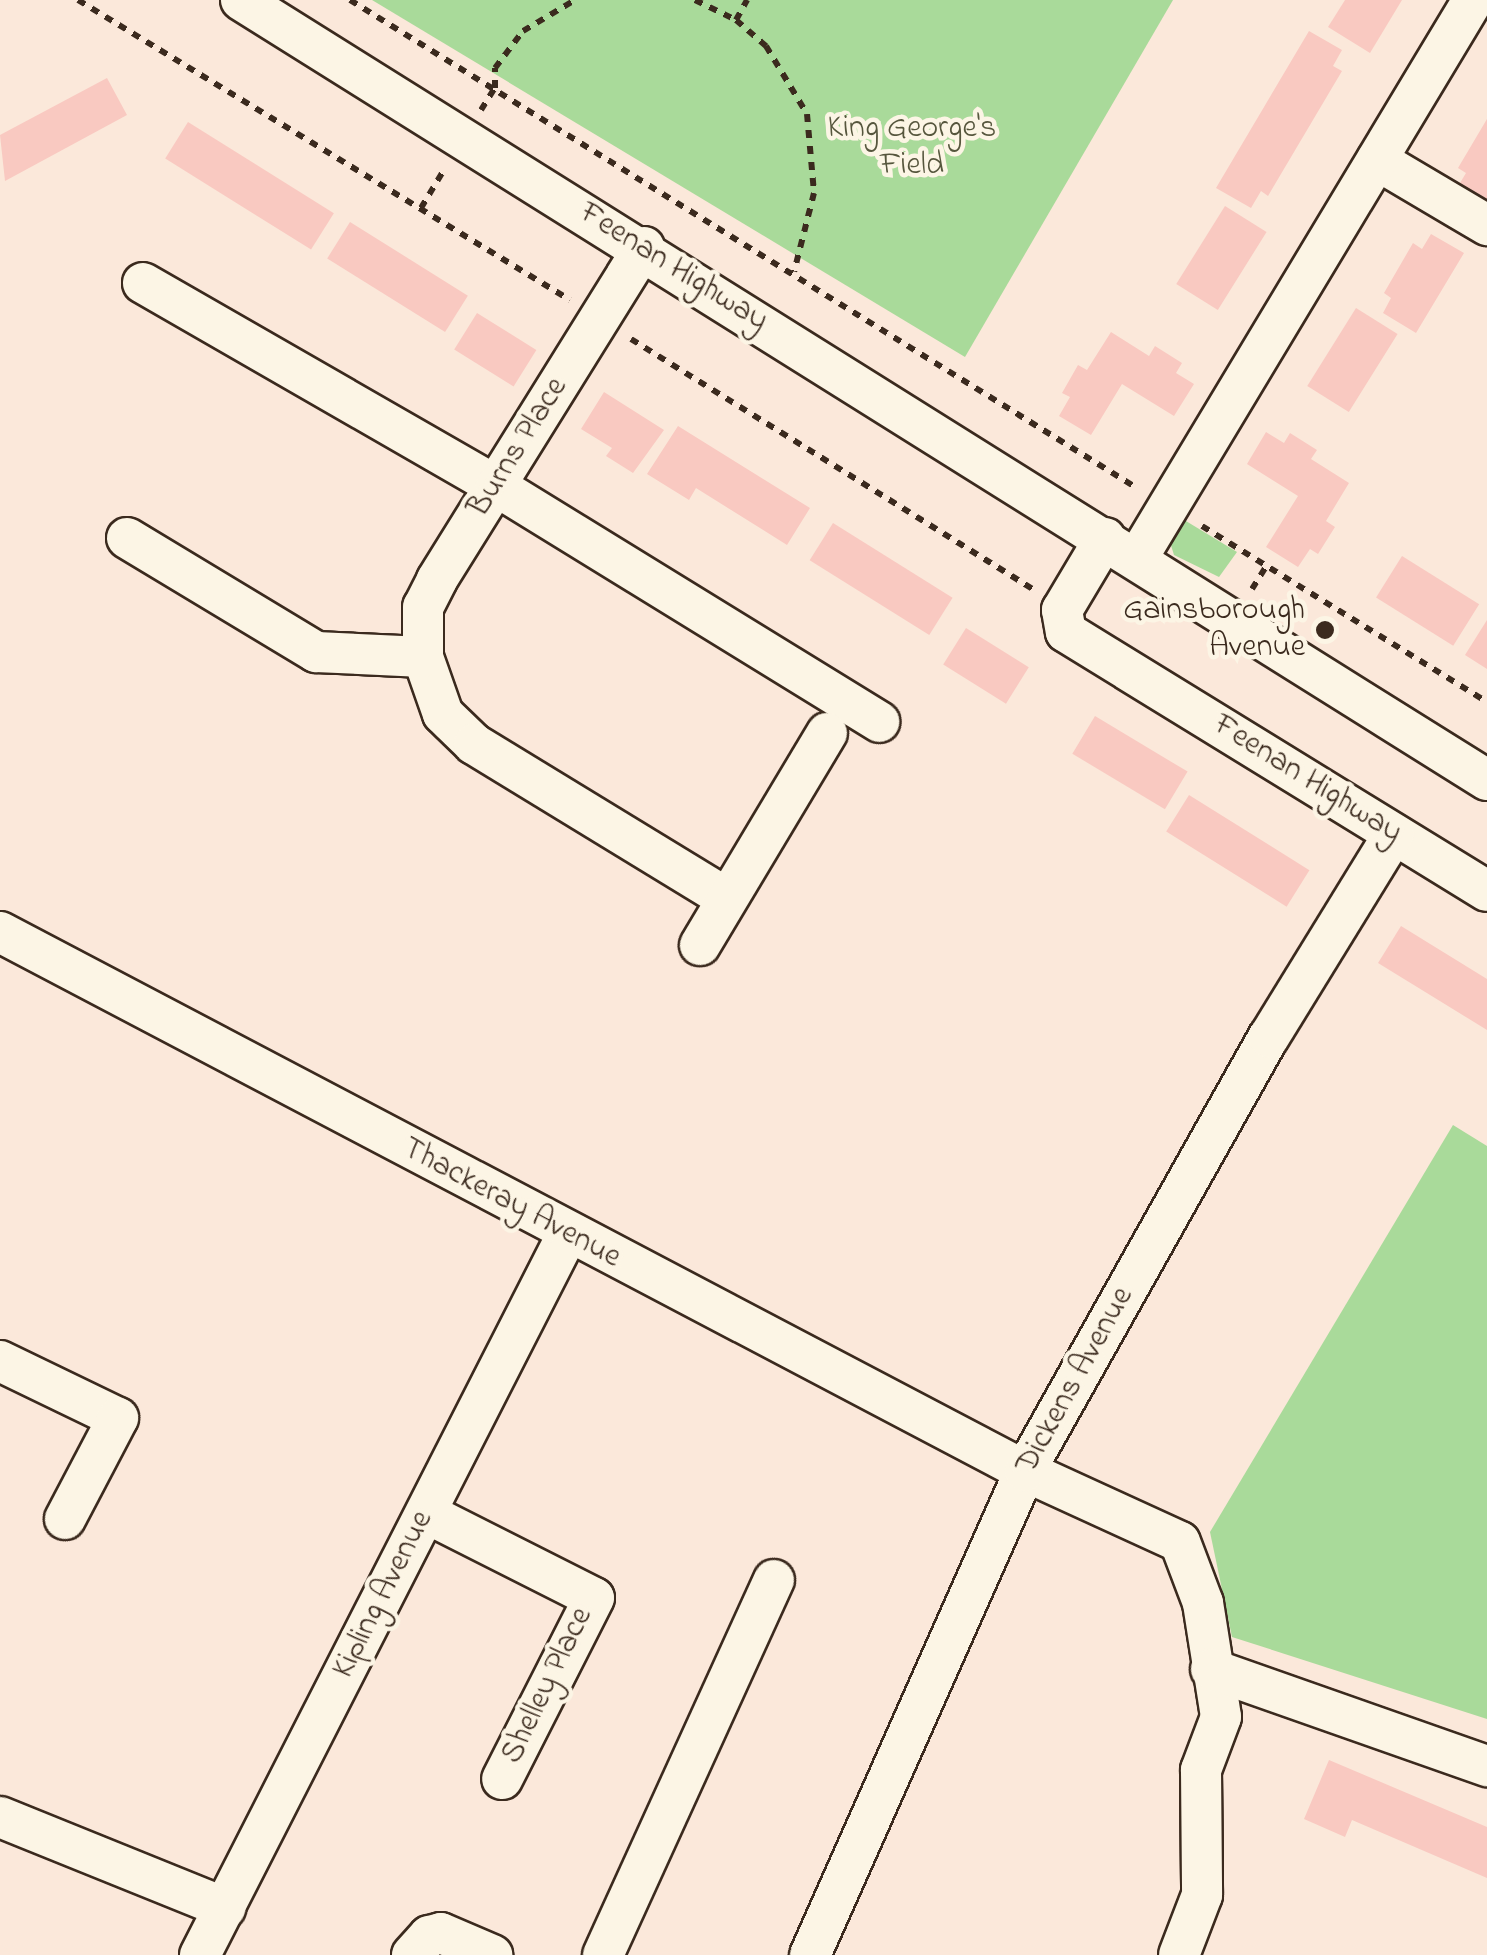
<!DOCTYPE html>
<style>
body{margin:0}
#map{position:relative;width:1487px;height:1955px;overflow:hidden;background:#fbe8da;font-family:"Indie Flower",sans-serif}
div>[style]{position:absolute}
.green>*{inset:0;background:#a9da9a}
.building>*{inset:0;background:#f9c9c1;transform-origin:0 0}
.path>*{height:6px;margin-top:-3px;transform-origin:0;background:repeating-linear-gradient(90deg,#3b2a1e 0 8px,transparent 0 16px)}
.roads{filter:drop-shadow(2px 0 #3b2a1e) drop-shadow(-2px 0 #3b2a1e) drop-shadow(0 2px #3b2a1e) drop-shadow(0 -2px #3b2a1e)}
.minor>*{height:40px;margin:-20px;padding:0 20px;transform-origin:20px;border-radius:20px;background:#fcf5e5}
.dots>*{width:28px;height:28px;translate:-50% -50%;box-sizing:border-box;border:5px solid #fcf5e5;border-radius:50%}
span{translate:-50% -50%;white-space:nowrap;text-align:center;line-height:1.15;-webkit-text-stroke:9px #fcf5e5;paint-order:stroke}
.park-label{font-size:32px;color:#56563d}
.street-label{font-size:32px;color:#3b2a1e}
.poi-label{font-size:32px;color:#3b2a1e}
.right{translate:-100% -50%;text-align:right}
</style>
<div id="map">
<div class="green">
<div style="clip-path:polygon(372px 0,1173px 0,965px 357px)"></div>
<div style="clip-path:polygon(1181px 518px,1237px 552px,1219px 577px,1174px 555px,1169px 539px)"></div>
<div style="clip-path:polygon(1453px 1125px,1487px 1146px,1487px 1719px,1232px 1637px,1210px 1532px)"></div>
</div>
<div class="building">
<div style="clip-path:polygon(1345px 0,1402px 0,1370px 53px,1328px 27px)"></div>
<div style="clip-path:polygon(1309px 31px,1342px 50px,1333px 66px,1342px 71px,1268px 196px,1261px 191px,1251px 208px,1216px 188px)"></div>
<div style="clip-path:polygon(107px 78px,127px 115px,5px 181px,0 135px)"></div>
<div style="clip-path:polygon(1487px 119px,1487px 206px,1457px 188px,1466px 173px,1458px 168px)"></div>
<div style="left:188px;top:122px;width:172px;height:43px;rotate:32deg"></div>
<div style="left:1225px;top:206px;width:49px;height:92px;rotate:32deg"></div>
<div style="left:350px;top:222px;width:139px;height:43px;rotate:32deg"></div>
<div style="clip-path:polygon(1431px 234px,1464px 253px,1416px 333px,1383px 313px,1391px 298px,1384px 293px,1413px 243px,1422px 249px)"></div>
<div style="left:1356px;top:308px;width:49px;height:92px;rotate:32deg"></div>
<div style="left:477px;top:313px;width:70px;height:43px;rotate:32deg"></div>
<div style="clip-path:polygon(1111px 332px,1149px 356px,1155px 346px,1182px 363px,1176px 373px,1194px 384px,1174px 416px,1122px 384px,1091px 435px,1059px 416px,1070px 397px,1062px 393px,1078px 365px,1087px 370px)"></div>
<div style="clip-path:polygon(604px 392px,664px 430px,633px 473px,606px 456px,612px 448px,581px 429px)"></div>
<div style="clip-path:polygon(678px 426px,810px 508px,787px 545px,696px 488px,689px 500px,647px 474px)"></div>
<div style="clip-path:polygon(1266px 432px,1284px 443px,1290px 433px,1317px 450px,1311px 459px,1349px 483px,1326px 521px,1335px 527px,1318px 554px,1310px 549px,1298px 567px,1266px 547px,1298px 496px,1247px 464px)"></div>
<div style="left:833px;top:523px;width:141px;height:44px;rotate:32deg"></div>
<div style="left:1402px;top:556px;width:91px;height:49px;rotate:32deg"></div>
<div style="clip-path:polygon(1487px 620px,1487px 669px,1465px 655px)"></div>
<div style="left:966px;top:628px;width:74px;height:43px;rotate:32deg"></div>
<div style="left:1095px;top:716px;width:108px;height:44px;rotate:31deg"></div>
<div style="left:1189px;top:795px;width:142px;height:43px;rotate:32deg"></div>
<div style="clip-path:polygon(1401px 926px,1487px 979px,1487px 1030px,1378px 963px)"></div>
<div style="clip-path:polygon(1329px 1760px,1487px 1827px,1487px 1878px,1352px 1820px,1345px 1837px,1304px 1819px)"></div>
</div>
<div class="path">
<div style="left:78px;top:0;width:576px;rotate:31.37deg"></div>
<div style="left:350px;top:0;width:924px;rotate:31.81deg"></div>
<div style="left:695px;top:0;width:46px;rotate:26deg"></div>
<div style="left:736px;top:20px;width:40px;rotate:41deg"></div>
<div style="left:766px;top:46px;width:79px;rotate:58.9deg"></div>
<div style="left:807px;top:114px;width:79px;rotate:84.9deg"></div>
<div style="left:814px;top:193px;width:81px;rotate:104.2deg"></div>
<div style="left:736px;top:20px;width:23px;rotate:-61deg"></div>
<div style="left:481px;top:110px;width:26px;rotate:-58deg"></div>
<div style="left:495px;top:88px;width:20px;rotate:-90deg"></div>
<div style="left:495px;top:68px;width:46px;rotate:-52.9deg"></div>
<div style="left:523px;top:31px;width:61px;rotate:-30.8deg"></div>
<div style="left:421px;top:208px;width:47px;rotate:-59deg"></div>
<div style="left:631px;top:339px;width:473px;rotate:31.9deg"></div>
<div style="left:1202px;top:526px;width:335px;rotate:31.7deg"></div>
<div style="left:1252px;top:589px;width:28px;rotate:-58deg"></div>
</div>
<div class="roads">
<div class="minor">
<div style="left:241px;top:0;width:1470px;rotate:32.05deg"></div>
<div style="left:1377px;top:160px;width:128px;rotate:30.6deg"></div>
<div style="left:644px;top:247px;width:392px;rotate:121.9deg"></div>
<div style="left:437px;top:580px;width:30px;rotate:117deg"></div>
<div style="left:423px;top:607px;width:50px;rotate:90deg"></div>
<div style="left:423px;top:657px;width:60px;rotate:70.7deg"></div>
<div style="left:443px;top:714px;width:43px;rotate:44.1deg"></div>
<div style="left:474px;top:744px;width:295px;rotate:31.4deg"></div>
<div style="left:143px;top:283px;width:407px;rotate:29.9deg"></div>
<div style="left:496px;top:486px;width:450px;rotate:31.6deg"></div>
<div style="left:127px;top:538px;width:221px;rotate:31.1deg"></div>
<div style="left:316px;top:652px;width:107px;rotate:2.7deg"></div>
<div style="left:1105px;top:538px;width:84px;rotate:120.8deg"></div>
<div style="left:1062px;top:610px;width:22px;rotate:80deg"></div>
<div style="left:1066px;top:632px;width:494px;rotate:31.6deg"></div>
<div style="left:1138px;top:557px;width:650px;rotate:-58.98deg"></div>
<div style="left:0;top:932px;width:1158px;rotate:27.74deg"></div>
<div style="left:1025px;top:1471px;width:170px;rotate:24.6deg"></div>
<div style="left:1180px;top:1542px;width:65px;rotate:69.3deg"></div>
<div style="left:1203px;top:1603px;width:115px;rotate:81deg"></div>
<div style="left:1221px;top:1717px;width:57px;rotate:110.7deg"></div>
<div style="left:1201px;top:1770px;width:125px;rotate:89.5deg"></div>
<div style="left:1202px;top:1895px;width:64px;rotate:111deg"></div>
<div style="left:700px;top:945px;width:247px;rotate:-59.1deg"></div>
<div style="left:0;top:1361px;width:131px;rotate:25.8deg"></div>
<div style="left:118px;top:1418px;width:114px;rotate:117.7deg"></div>
<div style="left:426px;top:1513px;width:188px;rotate:26.8deg"></div>
<div style="left:594px;top:1598px;width:203px;rotate:116.9deg"></div>
<div style="left:1211px;top:1669px;width:293px;rotate:19.4deg"></div>
<div style="left:0;top:1817px;width:243px;rotate:22deg"></div>
<div style="left:200px;top:1955px;width:810px;rotate:-62.99deg"></div>
<div style="left:412px;top:1955px;width:25px;rotate:-48deg"></div>
<div style="left:429px;top:1936px;width:12px;rotate:-14deg"></div>
<div style="left:441px;top:1933px;width:56px;rotate:23.3deg"></div>
<div style="left:603px;top:1955px;width:412px;rotate:-65.5deg"></div>
<div style="left:810px;top:1955px;width:530px;rotate:-66.05deg"></div>
<div style="left:1025px;top:1471px;width:498px;rotate:-60.7deg"></div>
<div style="left:1269px;top:1037px;width:238px;rotate:-58.4deg"></div>
</div>
</div>
<div class="dots">
<div style="left:1325px;top:630px;background:#3b2a1e"></div>
</div>
<div class="park-label">
<span style="left:912px;top:148px">King George's<br>Field</span>
</div>
<div class="street-label">
<span style="left:673px;top:268px;rotate:32deg">Feenan Highway</span>
<span style="left:519px;top:448px;rotate:-58deg">Burns Place</span>
<span style="left:1307px;top:780px;rotate:32deg">Feenan Highway</span>
<span style="left:511px;top:1204px;rotate:28deg">Thackeray Avenue</span>
<span style="left:1076px;top:1381px;rotate:-61deg">Dickens Avenue</span>
<span style="left:384px;top:1595px;rotate:-63deg">Kipling Avenue</span>
<span style="left:548px;top:1686px;rotate:-64deg">Shelley Place</span>
</div>
<div class="poi-label">
<span class="right" style="left:1305px;top:630px">Gainsborough<br>Avenue</span>
</div>
</div>
